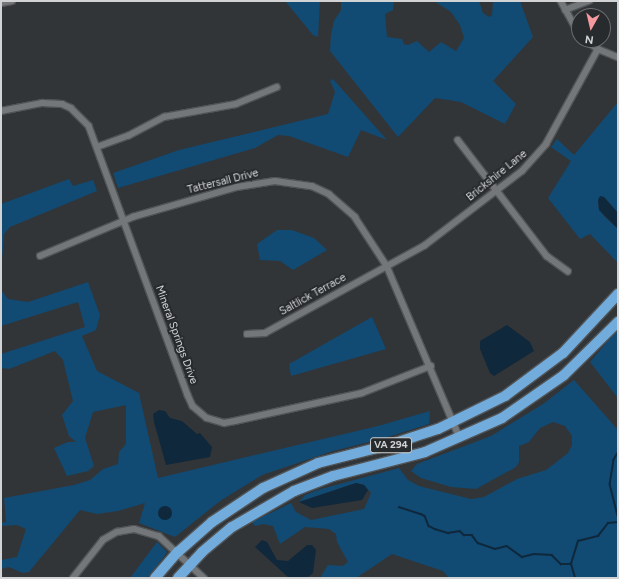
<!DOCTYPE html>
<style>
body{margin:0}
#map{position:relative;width:619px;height:579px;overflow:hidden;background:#323538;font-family:Figtree,sans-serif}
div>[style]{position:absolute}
.green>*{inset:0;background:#114a73}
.water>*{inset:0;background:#0f283c}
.round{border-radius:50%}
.stream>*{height:1.5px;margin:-0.75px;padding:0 0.75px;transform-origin:0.75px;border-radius:0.75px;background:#0f283c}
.roads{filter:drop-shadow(1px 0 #515456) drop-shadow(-1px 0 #515456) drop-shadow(0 1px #515456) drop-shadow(0 -1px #515456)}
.minor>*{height:5.5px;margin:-2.75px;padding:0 2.75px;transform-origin:2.75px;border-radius:2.75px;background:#74777a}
.trunk>*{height:10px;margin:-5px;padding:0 5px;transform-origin:5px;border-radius:5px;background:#71acdd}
span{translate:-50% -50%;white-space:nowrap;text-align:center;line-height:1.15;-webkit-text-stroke:4px #282b2e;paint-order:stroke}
.shield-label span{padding:1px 3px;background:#282b2e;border:1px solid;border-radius:3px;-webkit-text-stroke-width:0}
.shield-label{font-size:10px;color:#d1d3d5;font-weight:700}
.street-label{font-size:11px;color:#d1d3d5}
.frame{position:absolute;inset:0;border:2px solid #d1d3d5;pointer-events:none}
.north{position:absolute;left:571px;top:8px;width:40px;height:40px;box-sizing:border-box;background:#282b2e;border:1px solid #6c6e71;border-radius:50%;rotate:188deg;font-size:11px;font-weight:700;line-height:16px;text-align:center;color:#d1d3d5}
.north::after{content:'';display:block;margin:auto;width:14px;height:18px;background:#f49a9f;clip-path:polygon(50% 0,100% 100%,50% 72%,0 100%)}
</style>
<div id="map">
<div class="green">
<div style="clip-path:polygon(285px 1px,320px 1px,318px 37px,313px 35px)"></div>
<div style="clip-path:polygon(341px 1px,394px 1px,393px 10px,385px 14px,387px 37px,402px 39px,404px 44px,408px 45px,417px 41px,429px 52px,441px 42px,456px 51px,464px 38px,460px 25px,451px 12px,434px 1px,479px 1px,483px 13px,489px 17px,492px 15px,493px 1px,520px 1px,533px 37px,493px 81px,516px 104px,505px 124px,461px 102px,435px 98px,398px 137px,330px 51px,331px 34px,334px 21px,341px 10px)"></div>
<div style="clip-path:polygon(333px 79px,387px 140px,361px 130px,348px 157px,289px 136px,278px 135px,255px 148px,118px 188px,113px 173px,179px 150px,328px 114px,335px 92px,330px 81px)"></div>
<div style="clip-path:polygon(618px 102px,618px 213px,604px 197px,598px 206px,603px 215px,618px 229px,618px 263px,590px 234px,580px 239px,548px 198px,571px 161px,551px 147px,557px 139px,574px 155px)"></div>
<div style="clip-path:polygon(69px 179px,73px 186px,93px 180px,97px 191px,10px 227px,4px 234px,1px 272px,1px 204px)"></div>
<div style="clip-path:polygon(277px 230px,292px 230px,314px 238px,327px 250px,293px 270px,280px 261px,260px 260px,257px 244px)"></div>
<div style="clip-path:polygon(88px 282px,100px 315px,96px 330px,82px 336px,97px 371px,139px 393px,158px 478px,378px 426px,430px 411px,429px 424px,385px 438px,333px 451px,262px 475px,220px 501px,175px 537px,139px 523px,145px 503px,118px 511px,97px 514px,80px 510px,29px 572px,23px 573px,9px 567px,1px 569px,1px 560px,17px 557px,26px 529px,17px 525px,1px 526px,1px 523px,6px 522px,4px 498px,74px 485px,90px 480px,103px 469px,118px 464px,119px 452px,126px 444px,126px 405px,93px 412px,85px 438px,94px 466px,88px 471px,67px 476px,54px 448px,68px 442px,76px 442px,69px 436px,62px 415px,73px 401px,63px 360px,55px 351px,9px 369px,1px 368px,1px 354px,85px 327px,78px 302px,1px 326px,1px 290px,8px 299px,28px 302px)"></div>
<div style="clip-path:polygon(372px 317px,386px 349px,291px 376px,289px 364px)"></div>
<div style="clip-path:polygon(618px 329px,618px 398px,590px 362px)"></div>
<div style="clip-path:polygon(574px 380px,618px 430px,618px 578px,449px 578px,443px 571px,392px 554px,356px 578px,320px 578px,328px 565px,343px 566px,348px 562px,337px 542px,336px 534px,329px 529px,305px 527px,280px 544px,273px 526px,263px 524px,255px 526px,252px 522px,291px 503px,296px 512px,311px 520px,364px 509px,371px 493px,364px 485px,356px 483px,299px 502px,305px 495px,321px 489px,399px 468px,408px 480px,419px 486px,471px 499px,484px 497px,517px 479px,546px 470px,568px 453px,572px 445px,572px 436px,565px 426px,553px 422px,540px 428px,529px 442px,519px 446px,519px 462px,516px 467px,476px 489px,451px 487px,421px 478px,411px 471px,417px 464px,491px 436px,543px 404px)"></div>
<div style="clip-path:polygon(157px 542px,167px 552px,163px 558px,147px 578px,130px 578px)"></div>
</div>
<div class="water">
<div style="clip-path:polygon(600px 196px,604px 197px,618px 213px,618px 229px,599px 210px,598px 200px)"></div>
<div style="clip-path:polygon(507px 325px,530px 342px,534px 351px,494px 376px,490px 373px,480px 349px,480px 341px)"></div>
<div style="clip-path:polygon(159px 410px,165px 411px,170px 418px,182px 421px,197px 434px,200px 433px,212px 447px,210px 457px,166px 465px,154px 422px,153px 414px)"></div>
<div style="clip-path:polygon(356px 483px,364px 485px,368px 490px,362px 500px,312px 508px,299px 502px)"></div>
<div class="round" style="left:158px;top:506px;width:14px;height:14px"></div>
<div style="clip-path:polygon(262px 540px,267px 542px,277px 560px,288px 561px,307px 545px,312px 545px,316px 550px,313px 573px,307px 578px,289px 578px,255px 547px)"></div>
</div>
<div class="stream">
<div style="left:618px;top:453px;width:8px;rotate:120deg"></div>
<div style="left:614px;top:460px;width:24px;rotate:99deg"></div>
<div style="left:610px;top:484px;width:33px;rotate:76deg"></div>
<div style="left:399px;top:507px;width:23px;rotate:18deg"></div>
<div style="left:421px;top:514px;width:4px;rotate:27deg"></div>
<div style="left:425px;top:516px;width:11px;rotate:68deg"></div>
<div style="left:429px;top:526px;width:7px;rotate:27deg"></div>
<div style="left:435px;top:529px;width:14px;rotate:17deg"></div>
<div style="left:448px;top:533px;width:12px;rotate:-9deg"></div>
<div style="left:460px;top:531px;width:6px;rotate:45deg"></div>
<div style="left:464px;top:535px;width:8px"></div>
<div style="left:472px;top:535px;width:10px;rotate:53deg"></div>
<div style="left:478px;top:543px;width:18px;rotate:19deg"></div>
<div style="left:495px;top:549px;width:12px;rotate:-14deg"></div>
<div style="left:507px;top:546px;width:19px;rotate:36deg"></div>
<div style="left:522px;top:557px;width:12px;rotate:-14deg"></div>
<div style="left:534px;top:554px;width:18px;rotate:3deg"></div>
<div style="left:552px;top:555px;width:13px;rotate:45deg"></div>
<div style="left:561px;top:564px;width:10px"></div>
<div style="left:575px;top:578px;width:15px;rotate:-106deg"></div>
<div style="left:571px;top:564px;width:24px;rotate:-73deg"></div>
<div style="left:578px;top:541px;width:21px;rotate:-14deg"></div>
<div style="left:598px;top:536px;width:16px;rotate:-52deg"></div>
<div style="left:608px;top:523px;width:10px;rotate:-6deg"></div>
</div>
<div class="roads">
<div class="minor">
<div style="left:561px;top:1px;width:37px;rotate:61deg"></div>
<div style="left:1px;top:3px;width:11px;rotate:-10deg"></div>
<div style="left:565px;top:10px;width:26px;rotate:-21deg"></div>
<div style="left:586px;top:40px;width:15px;rotate:37deg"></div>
<div style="left:598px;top:49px;width:22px;rotate:22deg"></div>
<div style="left:1px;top:111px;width:42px;rotate:-11deg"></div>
<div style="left:42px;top:103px;width:20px;rotate:3deg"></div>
<div style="left:62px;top:104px;width:10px;rotate:24deg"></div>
<div style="left:71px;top:108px;width:25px;rotate:45deg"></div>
<div style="left:89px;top:126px;width:287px;rotate:69.8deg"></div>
<div style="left:188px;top:395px;width:12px;rotate:66deg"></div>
<div style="left:193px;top:406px;width:18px;rotate:41deg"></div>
<div style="left:207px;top:418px;width:18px;rotate:16deg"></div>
<div style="left:224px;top:423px;width:11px;rotate:-10deg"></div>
<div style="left:235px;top:421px;width:130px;rotate:-12.4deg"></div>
<div style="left:362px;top:393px;width:74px;rotate:-21.4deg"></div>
<div style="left:458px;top:140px;width:146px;rotate:52.5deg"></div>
<div style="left:547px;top:256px;width:26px;rotate:36deg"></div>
<div style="left:97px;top:147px;width:33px;rotate:-20deg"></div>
<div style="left:128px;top:136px;width:41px;rotate:-27.8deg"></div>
<div style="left:164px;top:117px;width:73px;rotate:-10.2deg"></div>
<div style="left:236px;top:104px;width:44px;rotate:-22.5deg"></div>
<div style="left:40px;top:256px;width:101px;rotate:-22.8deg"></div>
<div style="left:133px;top:217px;width:108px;rotate:-16.1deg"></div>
<div style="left:237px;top:187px;width:38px;rotate:-9deg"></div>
<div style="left:275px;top:181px;width:37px;rotate:8deg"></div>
<div style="left:312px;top:186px;width:19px;rotate:25deg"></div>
<div style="left:329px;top:194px;width:35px;rotate:41deg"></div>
<div style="left:355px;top:217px;width:59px;rotate:56.9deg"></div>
<div style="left:387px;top:266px;width:187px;rotate:67deg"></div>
<div style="left:247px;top:334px;width:18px;rotate:-3deg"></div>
<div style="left:265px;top:333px;width:181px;rotate:-28.7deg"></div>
<div style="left:424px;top:246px;width:123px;rotate:-37.4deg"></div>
<div style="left:522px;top:171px;width:36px;rotate:-48deg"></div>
<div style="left:546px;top:144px;width:108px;rotate:-61.3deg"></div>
<div style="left:73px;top:578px;width:48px;rotate:-51.7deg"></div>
<div style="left:103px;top:540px;width:16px;rotate:-30deg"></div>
<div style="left:117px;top:532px;width:17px;rotate:-10deg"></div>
<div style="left:134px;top:529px;width:26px;rotate:16deg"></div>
<div style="left:159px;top:536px;width:62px;rotate:43deg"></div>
</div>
<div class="trunk">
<div style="left:155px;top:578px;width:35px;rotate:-49deg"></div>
<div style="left:178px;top:552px;width:45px;rotate:-41.4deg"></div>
<div style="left:212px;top:522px;width:61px;rotate:-33.7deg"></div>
<div style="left:263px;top:488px;width:60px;rotate:-24.4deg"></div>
<div style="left:318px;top:463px;width:76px;rotate:-14.4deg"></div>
<div style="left:392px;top:444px;width:48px;rotate:-18.1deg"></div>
<div style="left:438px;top:429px;width:75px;rotate:-26.2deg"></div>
<div style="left:505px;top:396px;width:72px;rotate:-36.6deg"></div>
<div style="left:563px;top:353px;width:81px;rotate:-47deg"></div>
<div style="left:178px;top:578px;width:35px;rotate:-47deg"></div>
<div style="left:202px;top:552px;width:39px;rotate:-40deg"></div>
<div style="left:232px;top:527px;width:72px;rotate:-30.1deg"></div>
<div style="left:294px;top:491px;width:42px;rotate:-21deg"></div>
<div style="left:333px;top:476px;width:95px;rotate:-14.6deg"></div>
<div style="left:425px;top:452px;width:84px;rotate:-23.8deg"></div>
<div style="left:502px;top:418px;width:75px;rotate:-34.7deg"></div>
<div style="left:564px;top:375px;width:76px;rotate:-44.5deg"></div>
</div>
</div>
<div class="shield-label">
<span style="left:391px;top:445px">VA 294</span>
</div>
<div class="street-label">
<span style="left:497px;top:176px;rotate:-39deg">Brickshire Lane</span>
<span style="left:223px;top:182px;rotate:-14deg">Tattersall Drive</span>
<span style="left:313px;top:295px;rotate:-29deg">Saltlick Terrace</span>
<span style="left:176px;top:335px;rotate:70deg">Mineral Springs Drive</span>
</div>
<div class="frame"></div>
<div class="north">N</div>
</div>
